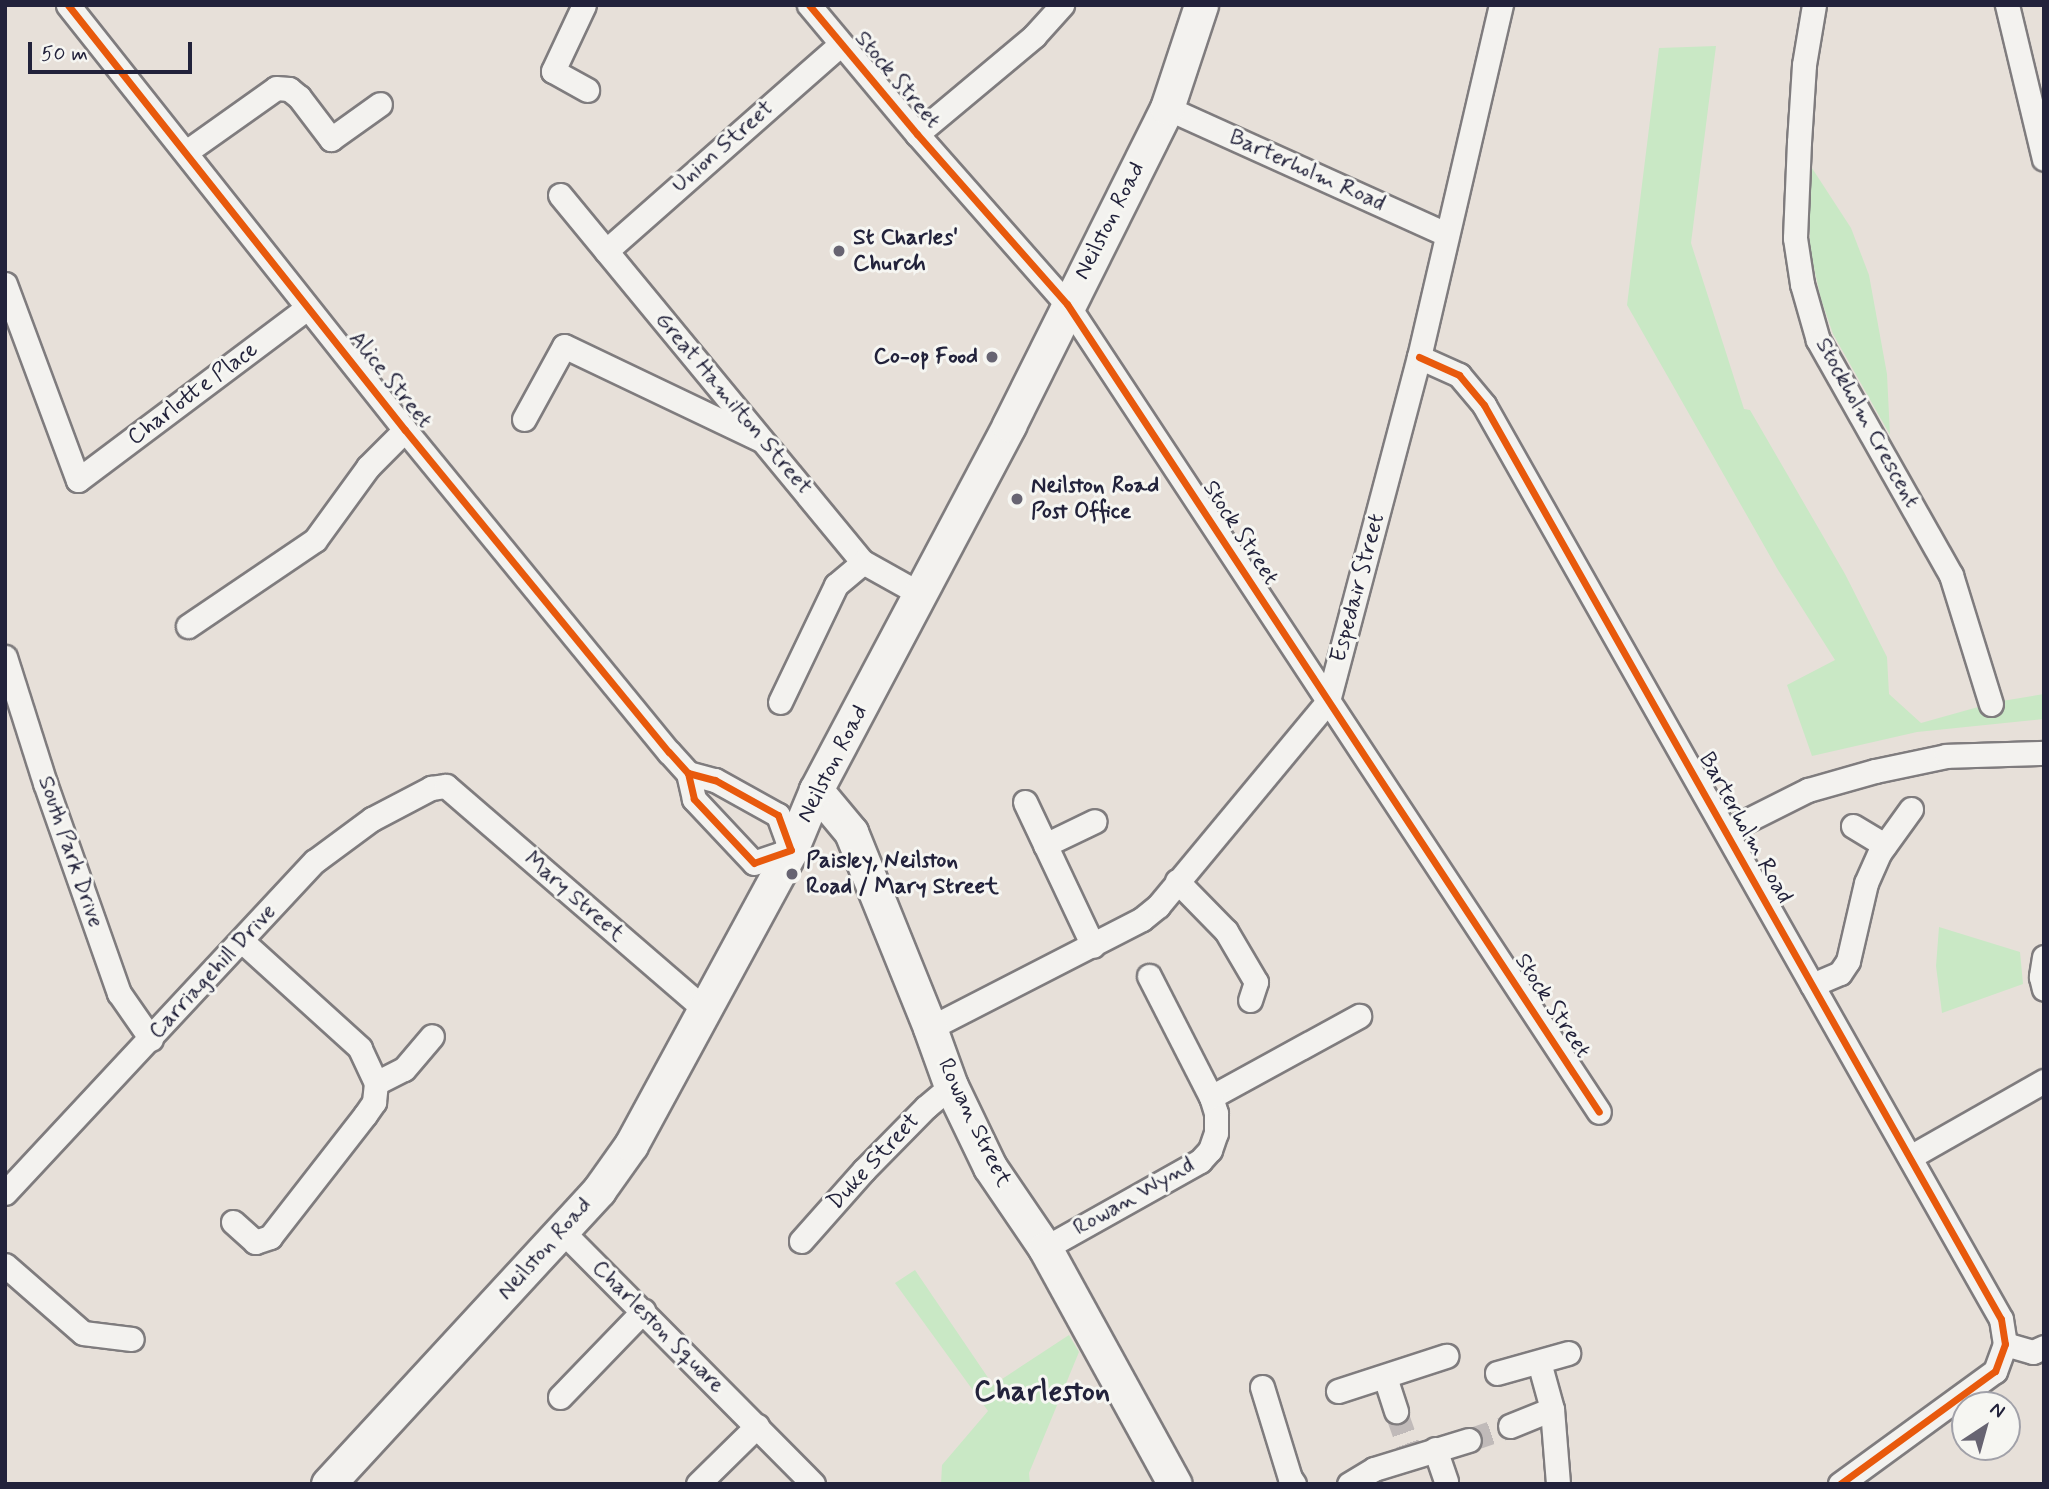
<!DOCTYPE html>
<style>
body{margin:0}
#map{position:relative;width:2049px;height:1489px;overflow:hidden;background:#e7e0d9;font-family:Mynerve,sans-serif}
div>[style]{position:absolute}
.green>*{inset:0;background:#c9e8c5}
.street-tunnel>*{height:23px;margin-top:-11.5px;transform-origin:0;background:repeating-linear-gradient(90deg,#c0bab9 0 23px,transparent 0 34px)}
.roads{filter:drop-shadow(2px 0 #7f7c7e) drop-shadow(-2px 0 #7f7c7e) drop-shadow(0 2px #7f7c7e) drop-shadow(0 -2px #7f7c7e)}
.street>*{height:23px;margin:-11.5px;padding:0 11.5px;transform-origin:11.5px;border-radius:11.5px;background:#f3f2ef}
.secondary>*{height:33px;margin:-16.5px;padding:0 16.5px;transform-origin:16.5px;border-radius:16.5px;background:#f3f2ef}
.cycleway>*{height:7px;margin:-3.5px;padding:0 3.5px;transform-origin:3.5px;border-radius:3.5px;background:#e8590c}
.dots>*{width:19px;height:19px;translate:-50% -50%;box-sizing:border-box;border:4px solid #f6f6f2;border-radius:50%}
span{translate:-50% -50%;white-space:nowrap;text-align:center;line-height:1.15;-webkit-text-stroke:6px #f6f6f2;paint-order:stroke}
.street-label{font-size:23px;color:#22223b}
.poi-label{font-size:23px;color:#22223b;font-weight:700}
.left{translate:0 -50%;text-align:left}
.right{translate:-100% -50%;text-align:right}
.district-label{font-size:30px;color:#22223b;font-weight:700}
.frame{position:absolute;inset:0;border:7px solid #22223b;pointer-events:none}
.north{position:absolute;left:1951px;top:1391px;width:70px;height:70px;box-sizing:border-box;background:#f6f6f2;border:2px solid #a1a1a9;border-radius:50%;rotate:36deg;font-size:19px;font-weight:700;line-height:28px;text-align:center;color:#22223b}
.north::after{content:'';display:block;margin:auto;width:24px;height:32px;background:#676472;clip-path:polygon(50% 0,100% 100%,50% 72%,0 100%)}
.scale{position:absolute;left:28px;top:42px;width:164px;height:32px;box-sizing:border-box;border:4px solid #22223b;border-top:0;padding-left:9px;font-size:21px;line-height:24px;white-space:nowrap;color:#22223b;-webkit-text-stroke:5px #f6f6f2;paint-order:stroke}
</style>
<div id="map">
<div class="green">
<div style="clip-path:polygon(1716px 46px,1691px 243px,1744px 409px,1750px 410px,1845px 574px,1887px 657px,1889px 694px,1921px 723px,1996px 702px,2044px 694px,2044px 719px,1917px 732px,1812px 756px,1787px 685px,1835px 660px,1778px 570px,1627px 305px,1659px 48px)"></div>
<div style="clip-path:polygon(1810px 165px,1851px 228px,1869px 275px,1887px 374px,1890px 435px,1833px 334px,1821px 299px,1810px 250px)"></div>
<div style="clip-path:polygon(1939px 927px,2020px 952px,2023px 984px,1942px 1013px,1936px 966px)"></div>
<div style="clip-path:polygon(915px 1270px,993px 1385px,1069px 1335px,1079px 1352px,1029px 1473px,1030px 1484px,941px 1484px,942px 1465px,988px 1411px,895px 1283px)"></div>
</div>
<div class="street-tunnel">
<div style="left:1396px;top:1411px;width:48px;rotate:70.4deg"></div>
<div style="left:1469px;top:1440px;width:43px;rotate:-18.9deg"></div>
</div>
<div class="roads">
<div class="street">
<div style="left:68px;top:5px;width:542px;rotate:51.59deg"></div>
<div style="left:405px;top:430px;width:416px;rotate:50.7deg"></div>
<div style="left:669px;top:752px;width:28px;rotate:48deg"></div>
<div style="left:688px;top:773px;width:28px;rotate:15deg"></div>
<div style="left:715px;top:780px;width:72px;rotate:29.1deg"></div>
<div style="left:778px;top:815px;width:37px;rotate:70deg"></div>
<div style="left:791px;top:850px;width:39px;rotate:161deg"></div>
<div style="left:754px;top:863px;width:88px;rotate:-133.2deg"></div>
<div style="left:694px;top:799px;width:27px;rotate:-103deg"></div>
<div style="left:584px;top:5px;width:73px;rotate:115.2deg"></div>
<div style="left:553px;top:71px;width:39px;rotate:29deg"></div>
<div style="left:809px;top:5px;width:168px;rotate:50.1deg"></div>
<div style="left:917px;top:134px;width:227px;rotate:48.6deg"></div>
<div style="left:1067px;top:304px;width:967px;rotate:56.64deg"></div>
<div style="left:1814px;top:5px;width:61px;rotate:99.5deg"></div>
<div style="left:1804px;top:65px;width:77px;rotate:93.7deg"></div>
<div style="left:1799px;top:142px;width:96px;rotate:92.4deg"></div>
<div style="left:1795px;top:238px;width:47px;rotate:81.3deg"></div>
<div style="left:1802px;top:284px;width:58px;rotate:74.1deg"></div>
<div style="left:1818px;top:340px;width:270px;rotate:60.5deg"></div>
<div style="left:1951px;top:575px;width:135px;rotate:72.8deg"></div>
<div style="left:2007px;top:5px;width:158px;rotate:76.5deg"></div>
<div style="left:1167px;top:108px;width:306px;rotate:24.3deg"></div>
<div style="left:917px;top:134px;width:153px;rotate:-39.9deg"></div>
<div style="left:1034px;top:36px;width:42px;rotate:-47.9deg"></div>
<div style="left:186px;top:152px;width:110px;rotate:-35.4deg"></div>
<div style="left:276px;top:88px;width:13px;rotate:4deg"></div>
<div style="left:289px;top:89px;width:13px;rotate:39deg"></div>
<div style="left:299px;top:97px;width:53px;rotate:52.7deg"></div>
<div style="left:331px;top:139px;width:60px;rotate:-35.5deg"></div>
<div style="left:560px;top:195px;width:476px;rotate:50.5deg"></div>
<div style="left:863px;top:562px;width:68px;rotate:29.2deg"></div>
<div style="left:606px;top:251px;width:313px;rotate:-41.4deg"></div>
<div style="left:5px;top:284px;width:209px;rotate:69.6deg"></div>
<div style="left:78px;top:480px;width:286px;rotate:-36.9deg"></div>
<div style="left:1419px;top:357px;width:44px;rotate:24.2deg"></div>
<div style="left:1459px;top:375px;width:39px;rotate:50deg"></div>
<div style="left:1484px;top:405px;width:1050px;rotate:60.51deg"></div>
<div style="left:2001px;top:1319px;width:25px;rotate:81deg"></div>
<div style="left:2005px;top:1344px;width:29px;rotate:110deg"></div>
<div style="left:1995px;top:1371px;width:192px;rotate:143.9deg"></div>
<div style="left:524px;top:419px;width:83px;rotate:-61.3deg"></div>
<div style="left:564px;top:346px;width:218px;rotate:25.5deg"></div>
<div style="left:188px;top:626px;width:153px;rotate:-34.1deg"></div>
<div style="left:315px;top:540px;width:90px;rotate:-54deg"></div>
<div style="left:368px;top:467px;width:52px;rotate:-45deg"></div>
<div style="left:5px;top:657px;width:132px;rotate:72.4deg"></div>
<div style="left:45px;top:783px;width:223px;rotate:70.6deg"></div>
<div style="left:119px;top:993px;width:56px;rotate:55.2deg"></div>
<div style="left:780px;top:702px;width:130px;rotate:-64.4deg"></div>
<div style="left:836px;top:585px;width:35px;rotate:-40deg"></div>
<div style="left:1025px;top:802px;width:159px;rotate:64.7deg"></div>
<div style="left:1853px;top:826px;width:37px;rotate:31deg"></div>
<div style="left:1726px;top:831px;width:92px;rotate:-26.6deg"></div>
<div style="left:1808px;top:790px;width:70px;rotate:-15.8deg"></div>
<div style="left:1875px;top:771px;width:73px;rotate:-11.9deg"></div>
<div style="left:1946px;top:756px;width:98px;rotate:-1.8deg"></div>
<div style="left:1045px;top:845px;width:55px;rotate:-25.6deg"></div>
<div style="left:1177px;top:881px;width:70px;rotate:45.6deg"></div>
<div style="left:1226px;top:931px;width:59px;rotate:59.5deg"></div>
<div style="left:1256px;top:982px;width:19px;rotate:108deg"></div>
<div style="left:2044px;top:957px;width:20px;rotate:99deg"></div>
<div style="left:2041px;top:977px;width:12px;rotate:76deg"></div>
<div style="left:1812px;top:985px;width:30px;rotate:-23deg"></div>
<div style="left:1840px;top:973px;width:14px;rotate:-56deg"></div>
<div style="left:1848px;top:961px;width:80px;rotate:-77deg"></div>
<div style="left:1866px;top:883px;width:34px;rotate:-66deg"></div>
<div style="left:1880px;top:852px;width:53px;rotate:-54.2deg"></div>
<div style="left:930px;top:1028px;width:238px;rotate:-27.2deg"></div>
<div style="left:1142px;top:919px;width:21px;rotate:-39deg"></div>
<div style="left:1158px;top:906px;width:266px;rotate:-50.3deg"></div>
<div style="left:1328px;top:701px;width:356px;rotate:-75.2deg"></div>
<div style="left:1419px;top:357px;width:361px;rotate:-76.9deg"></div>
<div style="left:376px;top:1083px;width:31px;rotate:-27deg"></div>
<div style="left:404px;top:1069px;width:43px;rotate:-49.7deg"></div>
<div style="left:1211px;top:1097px;width:169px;rotate:-28.7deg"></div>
<div style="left:1910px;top:1157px;width:154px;rotate:-29.6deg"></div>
<div style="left:5px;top:1193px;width:454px;rotate:-47deg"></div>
<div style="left:315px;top:861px;width:71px;rotate:-36.4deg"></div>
<div style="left:372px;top:819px;width:67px;rotate:-27.7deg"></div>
<div style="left:431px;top:788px;width:15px;rotate:-8deg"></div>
<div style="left:446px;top:786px;width:340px;rotate:40.8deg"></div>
<div style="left:233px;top:1222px;width:30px;rotate:42deg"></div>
<div style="left:255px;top:1242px;width:16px;rotate:-18deg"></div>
<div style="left:270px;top:1237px;width:155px;rotate:-52.1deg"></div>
<div style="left:365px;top:1115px;width:16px;rotate:-55deg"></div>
<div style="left:374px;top:1102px;width:19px;rotate:-84deg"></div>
<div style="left:376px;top:1083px;width:38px;rotate:-115deg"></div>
<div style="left:360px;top:1048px;width:159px;rotate:-137.8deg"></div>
<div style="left:560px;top:1229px;width:359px;rotate:45.2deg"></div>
<div style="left:801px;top:1241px;width:95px;rotate:-48.4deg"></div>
<div style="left:864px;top:1170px;width:88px;rotate:-45.5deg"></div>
<div style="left:926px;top:1107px;width:33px;rotate:-40deg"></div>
<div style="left:1045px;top:1248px;width:178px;rotate:-29.3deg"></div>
<div style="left:1200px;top:1161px;width:15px;rotate:-48deg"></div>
<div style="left:1210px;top:1150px;width:18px;rotate:-71deg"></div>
<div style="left:1216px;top:1133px;width:20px;rotate:-90deg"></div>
<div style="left:1216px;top:1113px;width:17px;rotate:-107deg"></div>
<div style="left:1211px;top:1097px;width:136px;rotate:-117.1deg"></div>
<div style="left:5px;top:1265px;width:103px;rotate:41.1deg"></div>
<div style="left:83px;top:1333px;width:49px;rotate:7deg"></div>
<div style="left:2005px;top:1344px;width:29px;rotate:16deg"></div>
<div style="left:2033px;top:1352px;width:12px;rotate:-24deg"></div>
<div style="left:1539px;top:1362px;width:49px;rotate:74.5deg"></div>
<div style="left:1552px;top:1409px;width:75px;rotate:85.4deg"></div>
<div style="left:1497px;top:1373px;width:74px;rotate:-15.7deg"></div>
<div style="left:1385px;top:1377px;width:36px;rotate:72deg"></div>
<div style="left:1262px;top:1387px;width:95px;rotate:72.9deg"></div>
<div style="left:1290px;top:1478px;width:7px;rotate:56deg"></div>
<div style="left:1338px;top:1391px;width:114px;rotate:-18deg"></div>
<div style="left:560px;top:1397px;width:120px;rotate:-46deg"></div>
<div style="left:1510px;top:1426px;width:45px;rotate:-22deg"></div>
<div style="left:1435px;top:1449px;width:34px;rotate:71deg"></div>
<div style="left:698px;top:1484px;width:83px;rotate:-44.5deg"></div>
<div style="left:1349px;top:1484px;width:29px;rotate:-31deg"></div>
<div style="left:1374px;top:1469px;width:99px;rotate:-17deg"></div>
</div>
<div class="secondary">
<div style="left:816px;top:790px;width:55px;rotate:50.2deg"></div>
<div style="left:851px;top:832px;width:211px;rotate:68deg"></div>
<div style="left:930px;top:1028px;width:62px;rotate:70.1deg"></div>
<div style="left:951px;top:1086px;width:90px;rotate:64.3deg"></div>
<div style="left:990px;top:1167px;width:98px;rotate:55.8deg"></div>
<div style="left:1045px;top:1248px;width:269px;rotate:61.2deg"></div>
<div style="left:328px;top:1484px;width:400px;rotate:-47.3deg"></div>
<div style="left:599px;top:1190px;width:55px;rotate:-54.6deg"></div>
<div style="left:631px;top:1145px;width:336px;rotate:-61.5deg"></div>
<div style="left:791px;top:850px;width:65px;rotate:-67.4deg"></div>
<div style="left:816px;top:790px;width:413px;rotate:-62.1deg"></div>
<div style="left:1009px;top:425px;width:354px;rotate:-63.5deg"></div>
<div style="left:1167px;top:108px;width:108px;rotate:-71.7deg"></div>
</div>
</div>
<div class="cycleway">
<div style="left:68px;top:5px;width:542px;rotate:51.59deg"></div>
<div style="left:405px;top:430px;width:416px;rotate:50.7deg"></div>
<div style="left:669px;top:752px;width:28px;rotate:48deg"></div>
<div style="left:688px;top:773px;width:28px;rotate:15deg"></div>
<div style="left:715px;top:780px;width:72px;rotate:29.1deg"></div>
<div style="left:778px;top:815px;width:37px;rotate:70deg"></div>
<div style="left:791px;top:850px;width:39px;rotate:161deg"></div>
<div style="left:754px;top:863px;width:88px;rotate:-133.2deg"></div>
<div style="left:694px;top:799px;width:27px;rotate:-103deg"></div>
<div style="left:809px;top:5px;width:168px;rotate:50.1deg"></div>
<div style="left:917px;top:134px;width:227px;rotate:48.6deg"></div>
<div style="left:1067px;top:304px;width:967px;rotate:56.64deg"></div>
<div style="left:1419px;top:357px;width:44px;rotate:24.2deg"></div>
<div style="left:1459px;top:375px;width:39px;rotate:50deg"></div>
<div style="left:1484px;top:405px;width:1050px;rotate:60.51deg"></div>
<div style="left:2001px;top:1319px;width:25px;rotate:81deg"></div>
<div style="left:2005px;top:1344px;width:29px;rotate:110deg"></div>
<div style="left:1995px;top:1371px;width:192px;rotate:143.9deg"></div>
</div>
<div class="dots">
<div style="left:839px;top:251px;background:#676472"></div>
<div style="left:992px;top:357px;background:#676472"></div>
<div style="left:1017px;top:499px;background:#676472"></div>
<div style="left:792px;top:874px;background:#676472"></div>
</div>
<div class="street-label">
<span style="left:897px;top:80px;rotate:50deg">Stock Street</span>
<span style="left:723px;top:147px;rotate:-41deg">Union Street</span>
<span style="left:1307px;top:171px;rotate:24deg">Barterholm Road</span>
<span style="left:1110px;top:221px;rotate:-63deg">Neilston Road</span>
<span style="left:390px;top:380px;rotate:51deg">Alice Street</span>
<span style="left:193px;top:394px;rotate:-37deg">Charlotte Place</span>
<span style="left:733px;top:404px;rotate:50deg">Great Hamilton Street</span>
<span style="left:1867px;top:423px;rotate:61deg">Stockholm Crescent</span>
<span style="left:1240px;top:533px;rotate:57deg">Stock Street</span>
<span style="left:1358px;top:588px;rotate:-75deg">Espedair Street</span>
<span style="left:833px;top:764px;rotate:-63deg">Neilston Road</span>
<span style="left:1745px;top:828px;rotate:61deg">Barterholm Road</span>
<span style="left:70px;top:852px;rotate:71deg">South Park Drive</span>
<span style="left:574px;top:897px;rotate:41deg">Mary Street</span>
<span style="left:213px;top:972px;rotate:-47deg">Carriagehill Drive</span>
<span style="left:1552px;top:1006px;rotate:57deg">Stock Street</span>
<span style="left:974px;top:1123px;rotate:64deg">Rowan Street</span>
<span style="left:874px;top:1162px;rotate:-47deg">Duke Street</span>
<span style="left:1134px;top:1197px;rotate:-30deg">Rowan Wynd</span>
<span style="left:545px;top:1249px;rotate:-48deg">Neilston Road</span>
<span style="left:658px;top:1327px;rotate:45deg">Charleston Square</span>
</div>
<div class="poi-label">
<span class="left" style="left:853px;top:251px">St Charles'<br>Church</span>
<span class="right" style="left:978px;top:357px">Co-op Food</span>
<span class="left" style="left:1031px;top:499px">Neilston Road<br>Post Office</span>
<span class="left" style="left:806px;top:874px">Paisley, Neilston<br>Road / Mary Street</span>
</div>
<div class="district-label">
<span style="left:1042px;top:1392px">Charleston</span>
</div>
<div class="frame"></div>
<div class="north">N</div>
<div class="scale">50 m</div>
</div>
